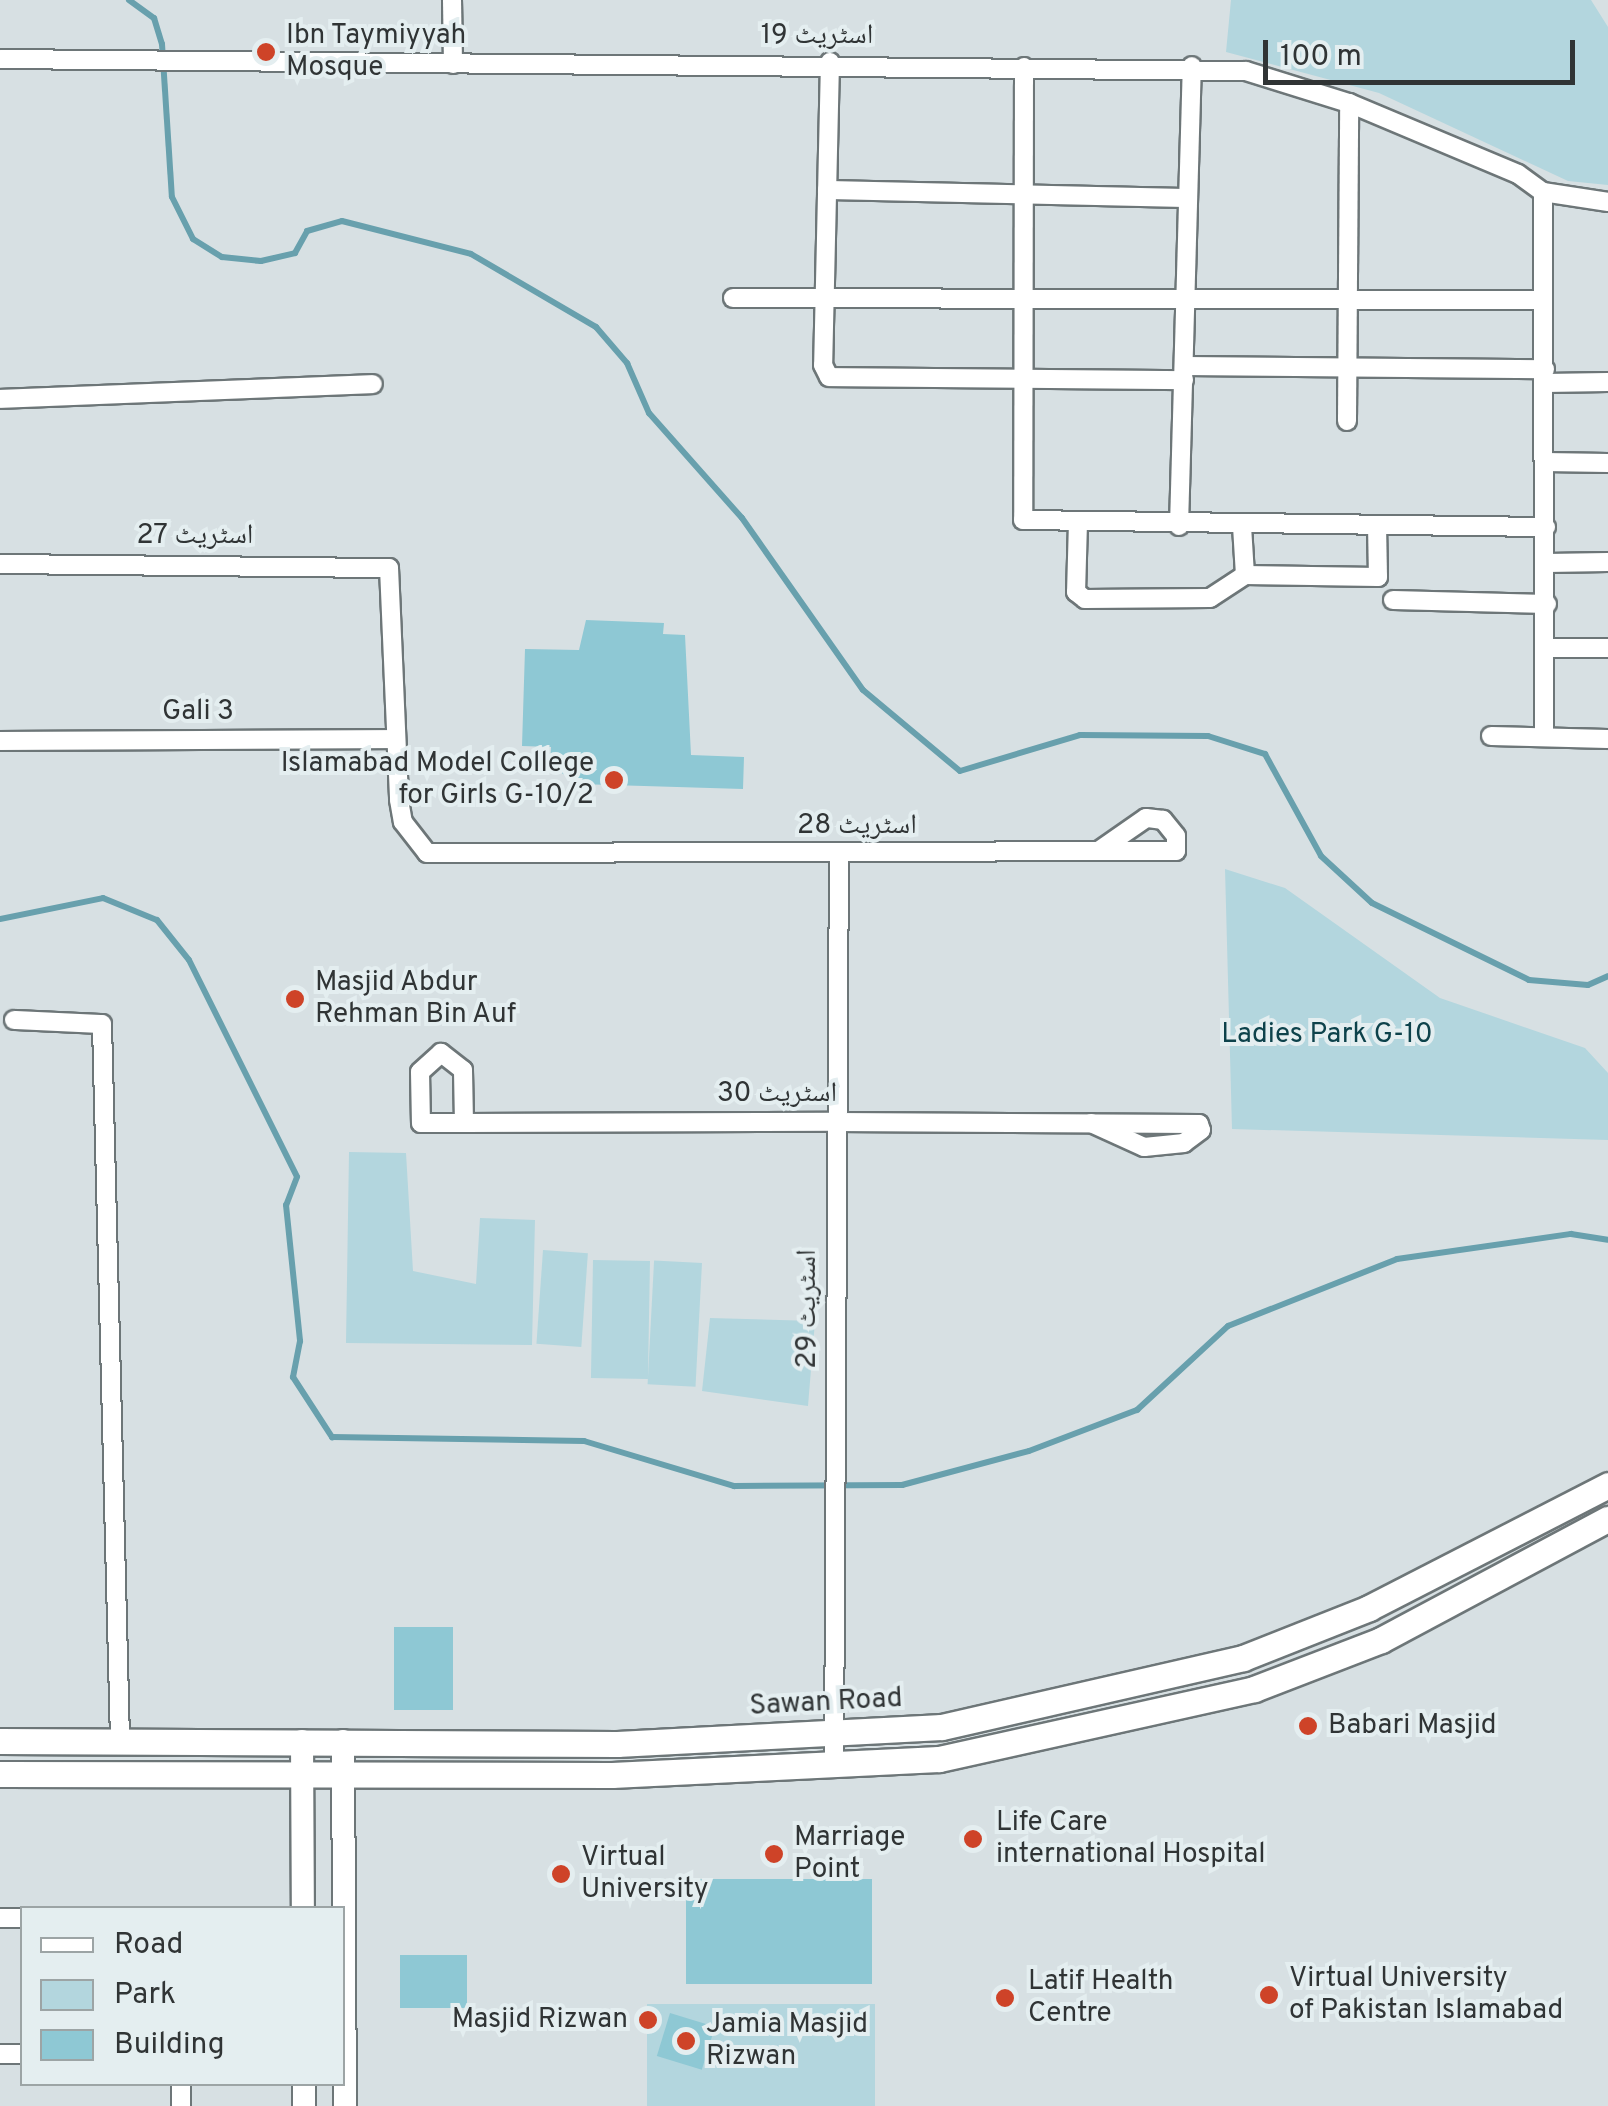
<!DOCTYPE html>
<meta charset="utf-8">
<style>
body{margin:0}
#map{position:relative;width:1608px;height:2106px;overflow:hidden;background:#d7e0e3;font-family:Overpass,"Noto Naskh Arabic",sans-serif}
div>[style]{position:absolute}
.green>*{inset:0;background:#b3d6de;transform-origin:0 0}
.stream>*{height:6px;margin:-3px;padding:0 3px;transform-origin:3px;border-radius:3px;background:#68a0ad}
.building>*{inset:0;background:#8ec8d4;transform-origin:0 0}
.roads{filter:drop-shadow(2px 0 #6d7678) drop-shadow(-2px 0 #6d7678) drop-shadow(0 2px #6d7678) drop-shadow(0 -2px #6d7678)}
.minor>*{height:18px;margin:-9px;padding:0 9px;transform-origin:9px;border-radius:9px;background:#fff}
.tertiary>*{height:22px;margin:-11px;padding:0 11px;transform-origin:11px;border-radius:11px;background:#fff}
.secondary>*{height:25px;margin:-12.5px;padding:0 12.5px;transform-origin:12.5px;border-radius:12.5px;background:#fff}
.dots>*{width:28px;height:28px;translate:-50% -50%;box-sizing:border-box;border:5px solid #e4eef0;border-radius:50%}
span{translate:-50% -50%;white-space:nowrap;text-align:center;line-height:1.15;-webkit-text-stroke:8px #e4eef0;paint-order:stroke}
.poi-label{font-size:28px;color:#303435}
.left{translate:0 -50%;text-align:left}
.right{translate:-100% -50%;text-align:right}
.street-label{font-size:28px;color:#303435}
.park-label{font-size:28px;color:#0d424b}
.legend{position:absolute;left:20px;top:1906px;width:325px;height:180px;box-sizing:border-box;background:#e4eef0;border:2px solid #9ca4a5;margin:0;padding:12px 18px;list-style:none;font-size:30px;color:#303435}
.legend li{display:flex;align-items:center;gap:20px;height:50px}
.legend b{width:50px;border:2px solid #9ca4a5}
.scale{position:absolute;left:1263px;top:40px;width:312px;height:45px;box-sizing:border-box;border:5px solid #303435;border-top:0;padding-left:12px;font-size:30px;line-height:35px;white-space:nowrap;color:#303435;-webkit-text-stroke:8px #e4eef0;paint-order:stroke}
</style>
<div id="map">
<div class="green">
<div style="clip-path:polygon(1231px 0,1591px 0,1608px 27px,1608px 185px,1568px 181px,1379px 93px,1226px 52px)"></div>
<div style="clip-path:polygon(1225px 869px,1285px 888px,1440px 998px,1585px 1048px,1608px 1073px,1608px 1140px,1232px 1129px)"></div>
<div style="clip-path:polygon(349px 1152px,406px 1153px,413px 1271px,476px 1284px,480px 1218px,535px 1220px,532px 1345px,346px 1343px)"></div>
<div style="left:543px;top:1250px;width:45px;height:94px;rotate:4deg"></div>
<div style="left:593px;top:1260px;width:57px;height:118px;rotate:1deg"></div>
<div style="left:702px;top:1263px;width:124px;height:48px;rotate:93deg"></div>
<div style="clip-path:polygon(710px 1318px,815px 1321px,808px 1406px,702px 1391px)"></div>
<div style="left:875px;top:2004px;width:102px;height:228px;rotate:90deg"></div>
</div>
<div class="stream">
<div style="left:129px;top:0;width:31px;rotate:36deg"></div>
<div style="left:154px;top:18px;width:27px;rotate:73deg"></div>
<div style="left:162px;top:44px;width:153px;rotate:86.3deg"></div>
<div style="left:172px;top:197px;width:47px;rotate:63.4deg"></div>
<div style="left:193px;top:239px;width:34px;rotate:32deg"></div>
<div style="left:222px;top:257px;width:39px;rotate:6deg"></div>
<div style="left:261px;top:261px;width:35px;rotate:-13deg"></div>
<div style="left:295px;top:253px;width:25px;rotate:-61deg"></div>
<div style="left:307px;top:231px;width:36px;rotate:-16deg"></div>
<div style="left:342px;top:221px;width:133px;rotate:14.3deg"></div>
<div style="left:471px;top:254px;width:145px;rotate:30.3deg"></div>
<div style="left:596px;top:327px;width:48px;rotate:49.3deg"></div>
<div style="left:627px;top:363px;width:55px;rotate:66.3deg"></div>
<div style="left:649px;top:413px;width:140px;rotate:48.5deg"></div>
<div style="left:742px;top:518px;width:210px;rotate:54.9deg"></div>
<div style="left:863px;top:690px;width:126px;rotate:39.9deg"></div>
<div style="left:960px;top:771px;width:125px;rotate:-16.7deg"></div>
<div style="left:1080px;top:735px;width:128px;rotate:0.4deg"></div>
<div style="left:1208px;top:736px;width:60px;rotate:17.5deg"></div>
<div style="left:1265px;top:754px;width:116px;rotate:61.2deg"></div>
<div style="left:1321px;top:856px;width:69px;rotate:42.7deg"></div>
<div style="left:1372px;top:903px;width:175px;rotate:26.1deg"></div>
<div style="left:1529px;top:980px;width:59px;rotate:4.8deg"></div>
<div style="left:1588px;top:985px;width:22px;rotate:-24deg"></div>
<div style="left:0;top:919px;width:105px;rotate:-11.5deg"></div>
<div style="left:103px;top:898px;width:58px;rotate:22.2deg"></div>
<div style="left:157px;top:920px;width:51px;rotate:51.3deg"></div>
<div style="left:189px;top:960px;width:242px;rotate:63.5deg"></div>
<div style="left:297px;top:1177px;width:30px;rotate:111deg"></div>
<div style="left:286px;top:1205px;width:137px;rotate:84.1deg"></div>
<div style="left:300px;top:1341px;width:37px;rotate:101deg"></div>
<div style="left:293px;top:1377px;width:72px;rotate:57deg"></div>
<div style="left:332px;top:1437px;width:252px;rotate:0.9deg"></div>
<div style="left:584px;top:1441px;width:157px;rotate:16.7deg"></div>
<div style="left:734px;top:1486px;width:168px;rotate:-0.3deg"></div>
<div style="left:902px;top:1485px;width:131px;rotate:-15deg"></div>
<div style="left:1029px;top:1451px;width:116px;rotate:-20.8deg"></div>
<div style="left:1137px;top:1410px;width:124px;rotate:-42.7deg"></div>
<div style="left:1228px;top:1326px;width:182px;rotate:-21.6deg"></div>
<div style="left:1397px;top:1259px;width:176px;rotate:-8.2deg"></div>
<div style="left:1571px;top:1234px;width:37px;rotate:9deg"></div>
</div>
<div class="building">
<div style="clip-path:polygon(586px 620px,664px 623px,663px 634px,685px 635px,691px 755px,744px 757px,743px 789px,578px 784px,550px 765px,551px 747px,522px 746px,525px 649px,579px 650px)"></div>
<div style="left:453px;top:1627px;width:83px;height:59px;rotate:90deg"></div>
<div style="left:686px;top:1879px;width:186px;height:105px"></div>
<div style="left:400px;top:1955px;width:67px;height:53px"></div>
<div style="left:670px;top:2013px;width:47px;height:45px;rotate:17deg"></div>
</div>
<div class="roads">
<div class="minor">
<div style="left:452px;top:0;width:64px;rotate:89.1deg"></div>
<div style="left:0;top:59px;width:1246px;rotate:0.55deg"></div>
<div style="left:1246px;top:71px;width:108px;rotate:17.3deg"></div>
<div style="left:1349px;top:103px;width:183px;rotate:22.8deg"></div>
<div style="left:1518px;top:174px;width:31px;rotate:36deg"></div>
<div style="left:1543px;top:192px;width:66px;rotate:8.7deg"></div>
<div style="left:830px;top:62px;width:303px;rotate:91.3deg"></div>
<div style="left:823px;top:365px;width:13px;rotate:63deg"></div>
<div style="left:829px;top:377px;width:355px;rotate:0.5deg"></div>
<div style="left:1024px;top:67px;width:453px;rotate:90.1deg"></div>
<div style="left:1023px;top:520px;width:523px;rotate:0.77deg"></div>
<div style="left:827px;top:190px;width:360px;rotate:1.3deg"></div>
<div style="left:1543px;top:192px;width:545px;rotate:89.89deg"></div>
<div style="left:733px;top:298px;width:810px;rotate:0.14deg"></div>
<div style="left:1185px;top:366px;width:360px;rotate:0.5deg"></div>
<div style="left:1545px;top:383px;width:63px;rotate:-0.9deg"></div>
<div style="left:0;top:399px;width:373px;rotate:-2.3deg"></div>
<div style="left:1347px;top:421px;width:318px;rotate:-89.6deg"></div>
<div style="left:1545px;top:462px;width:63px;rotate:0.9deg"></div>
<div style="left:1078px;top:522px;width:70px;rotate:91.6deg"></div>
<div style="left:1076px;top:592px;width:11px;rotate:38deg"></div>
<div style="left:1085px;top:599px;width:125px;rotate:-0.5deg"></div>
<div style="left:1210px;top:598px;width:42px;rotate:-33.3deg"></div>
<div style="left:1245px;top:575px;width:133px;rotate:0.9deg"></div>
<div style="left:1378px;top:577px;width:50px;rotate:-91.1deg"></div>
<div style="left:1179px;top:526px;width:460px;rotate:-88.4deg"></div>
<div style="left:1242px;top:526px;width:49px;rotate:86.5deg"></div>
<div style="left:1547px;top:563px;width:61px;rotate:-0.9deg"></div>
<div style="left:0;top:564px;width:389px;rotate:0.6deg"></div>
<div style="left:389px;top:568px;width:232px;rotate:87.5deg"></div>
<div style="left:399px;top:800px;width:22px;rotate:80deg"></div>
<div style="left:403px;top:822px;width:39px;rotate:52deg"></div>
<div style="left:427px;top:853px;width:749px;rotate:-0.15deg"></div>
<div style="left:1176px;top:851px;width:15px;rotate:-90deg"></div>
<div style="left:1176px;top:836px;width:21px;rotate:-129deg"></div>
<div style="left:1163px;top:820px;width:17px;rotate:-173deg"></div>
<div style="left:1146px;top:818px;width:56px;rotate:145.2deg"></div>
<div style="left:1393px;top:600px;width:154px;rotate:1.5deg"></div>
<div style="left:1547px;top:648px;width:61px"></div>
<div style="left:1491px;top:736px;width:117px;rotate:1.5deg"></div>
<div style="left:0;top:741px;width:396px;rotate:-0.3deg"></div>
<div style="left:14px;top:1020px;width:88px;rotate:2.6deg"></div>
<div style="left:102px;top:1024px;width:717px;rotate:88.56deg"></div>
<div style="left:464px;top:1123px;width:53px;rotate:-91.1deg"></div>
<div style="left:463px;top:1070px;width:28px;rotate:-142deg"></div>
<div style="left:441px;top:1053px;width:28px;rotate:138deg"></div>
<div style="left:420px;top:1072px;width:51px;rotate:88.9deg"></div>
<div style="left:421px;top:1123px;width:43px"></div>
<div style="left:464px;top:1123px;width:372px;rotate:-0.2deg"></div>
<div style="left:836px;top:1122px;width:363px;rotate:0.3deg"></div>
<div style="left:1199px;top:1124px;width:6px;rotate:72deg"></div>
<div style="left:1201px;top:1130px;width:21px;rotate:143deg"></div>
<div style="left:1184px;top:1143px;width:40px;rotate:174.3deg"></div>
<div style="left:1144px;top:1147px;width:58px;rotate:-155.6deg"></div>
<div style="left:834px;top:1764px;width:910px;rotate:-89.69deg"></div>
<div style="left:0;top:1918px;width:22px"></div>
<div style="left:0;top:2054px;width:22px"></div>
<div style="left:181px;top:2084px;width:22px;rotate:90deg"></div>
</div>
<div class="tertiary">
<div style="left:302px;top:1741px;width:167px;rotate:89.7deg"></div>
<div style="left:343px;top:1741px;width:365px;rotate:89.7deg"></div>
<div style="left:304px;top:2084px;width:22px;rotate:90deg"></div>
</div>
<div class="secondary">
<div style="left:0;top:1741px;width:617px;rotate:0.28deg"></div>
<div style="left:617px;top:1744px;width:325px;rotate:-3deg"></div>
<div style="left:942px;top:1727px;width:309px;rotate:-12.9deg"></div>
<div style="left:1243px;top:1658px;width:136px;rotate:-21.6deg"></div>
<div style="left:1369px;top:1608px;width:269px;rotate:-27.2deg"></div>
<div style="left:0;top:1774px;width:612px;rotate:0.09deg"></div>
<div style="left:612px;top:1775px;width:327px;rotate:-2.8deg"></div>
<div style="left:939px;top:1759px;width:323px;rotate:-12.5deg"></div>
<div style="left:1254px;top:1689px;width:136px;rotate:-21.1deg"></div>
<div style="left:1381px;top:1640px;width:257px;rotate:-28.1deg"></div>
</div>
</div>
<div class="dots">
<div style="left:266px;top:52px;background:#ce4328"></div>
<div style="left:614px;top:780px;background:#ce4328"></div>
<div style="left:295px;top:999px;background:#ce4328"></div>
<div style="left:1308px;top:1726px;background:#ce4328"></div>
<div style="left:973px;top:1839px;background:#ce4328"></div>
<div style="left:774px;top:1854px;background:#ce4328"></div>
<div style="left:561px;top:1874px;background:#ce4328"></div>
<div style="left:1269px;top:1995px;background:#ce4328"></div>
<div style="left:1005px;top:1998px;background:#ce4328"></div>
<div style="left:648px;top:2020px;background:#ce4328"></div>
<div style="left:686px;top:2041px;background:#ce4328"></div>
</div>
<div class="poi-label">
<span class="left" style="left:286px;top:52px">Ibn Taymiyyah<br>Mosque</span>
<span class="right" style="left:594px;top:780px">Islamabad Model College<br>for Girls G-10/2</span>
<span class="left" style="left:315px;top:999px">Masjid Abdur<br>Rehman Bin Auf</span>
<span class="left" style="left:1328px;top:1726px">Babari Masjid</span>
<span class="left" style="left:996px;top:1839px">Life Care<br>international Hospital</span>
<span class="left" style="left:794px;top:1854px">Marriage<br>Point</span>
<span class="left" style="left:581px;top:1874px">Virtual<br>University</span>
<span class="left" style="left:1289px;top:1995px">Virtual University<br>of Pakistan Islamabad</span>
<span class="left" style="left:1028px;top:1998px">Latif Health<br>Centre</span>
<span class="right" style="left:628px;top:2020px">Masjid Rizwan</span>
<span class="left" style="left:706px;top:2041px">Jamia Masjid<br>Rizwan</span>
</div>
<div class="street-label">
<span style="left:817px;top:36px">اسٹریٹ 19</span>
<span style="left:195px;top:536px">اسٹریٹ 27</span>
<span style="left:198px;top:712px">Gali 3</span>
<span style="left:857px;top:826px">اسٹریٹ 28</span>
<span style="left:777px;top:1094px">اسٹریٹ 30</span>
<span style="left:808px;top:1309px;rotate:-90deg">اسٹریٹ 29</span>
<span style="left:826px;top:1703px;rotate:-3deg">Sawan Road</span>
</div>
<div class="park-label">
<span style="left:1327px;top:1035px">Ladies Park G-10</span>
</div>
<ul class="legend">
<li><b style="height:12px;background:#fff"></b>Road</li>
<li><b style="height:28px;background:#b3d6de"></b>Park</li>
<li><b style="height:28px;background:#8ec8d4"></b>Building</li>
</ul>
<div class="scale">100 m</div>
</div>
